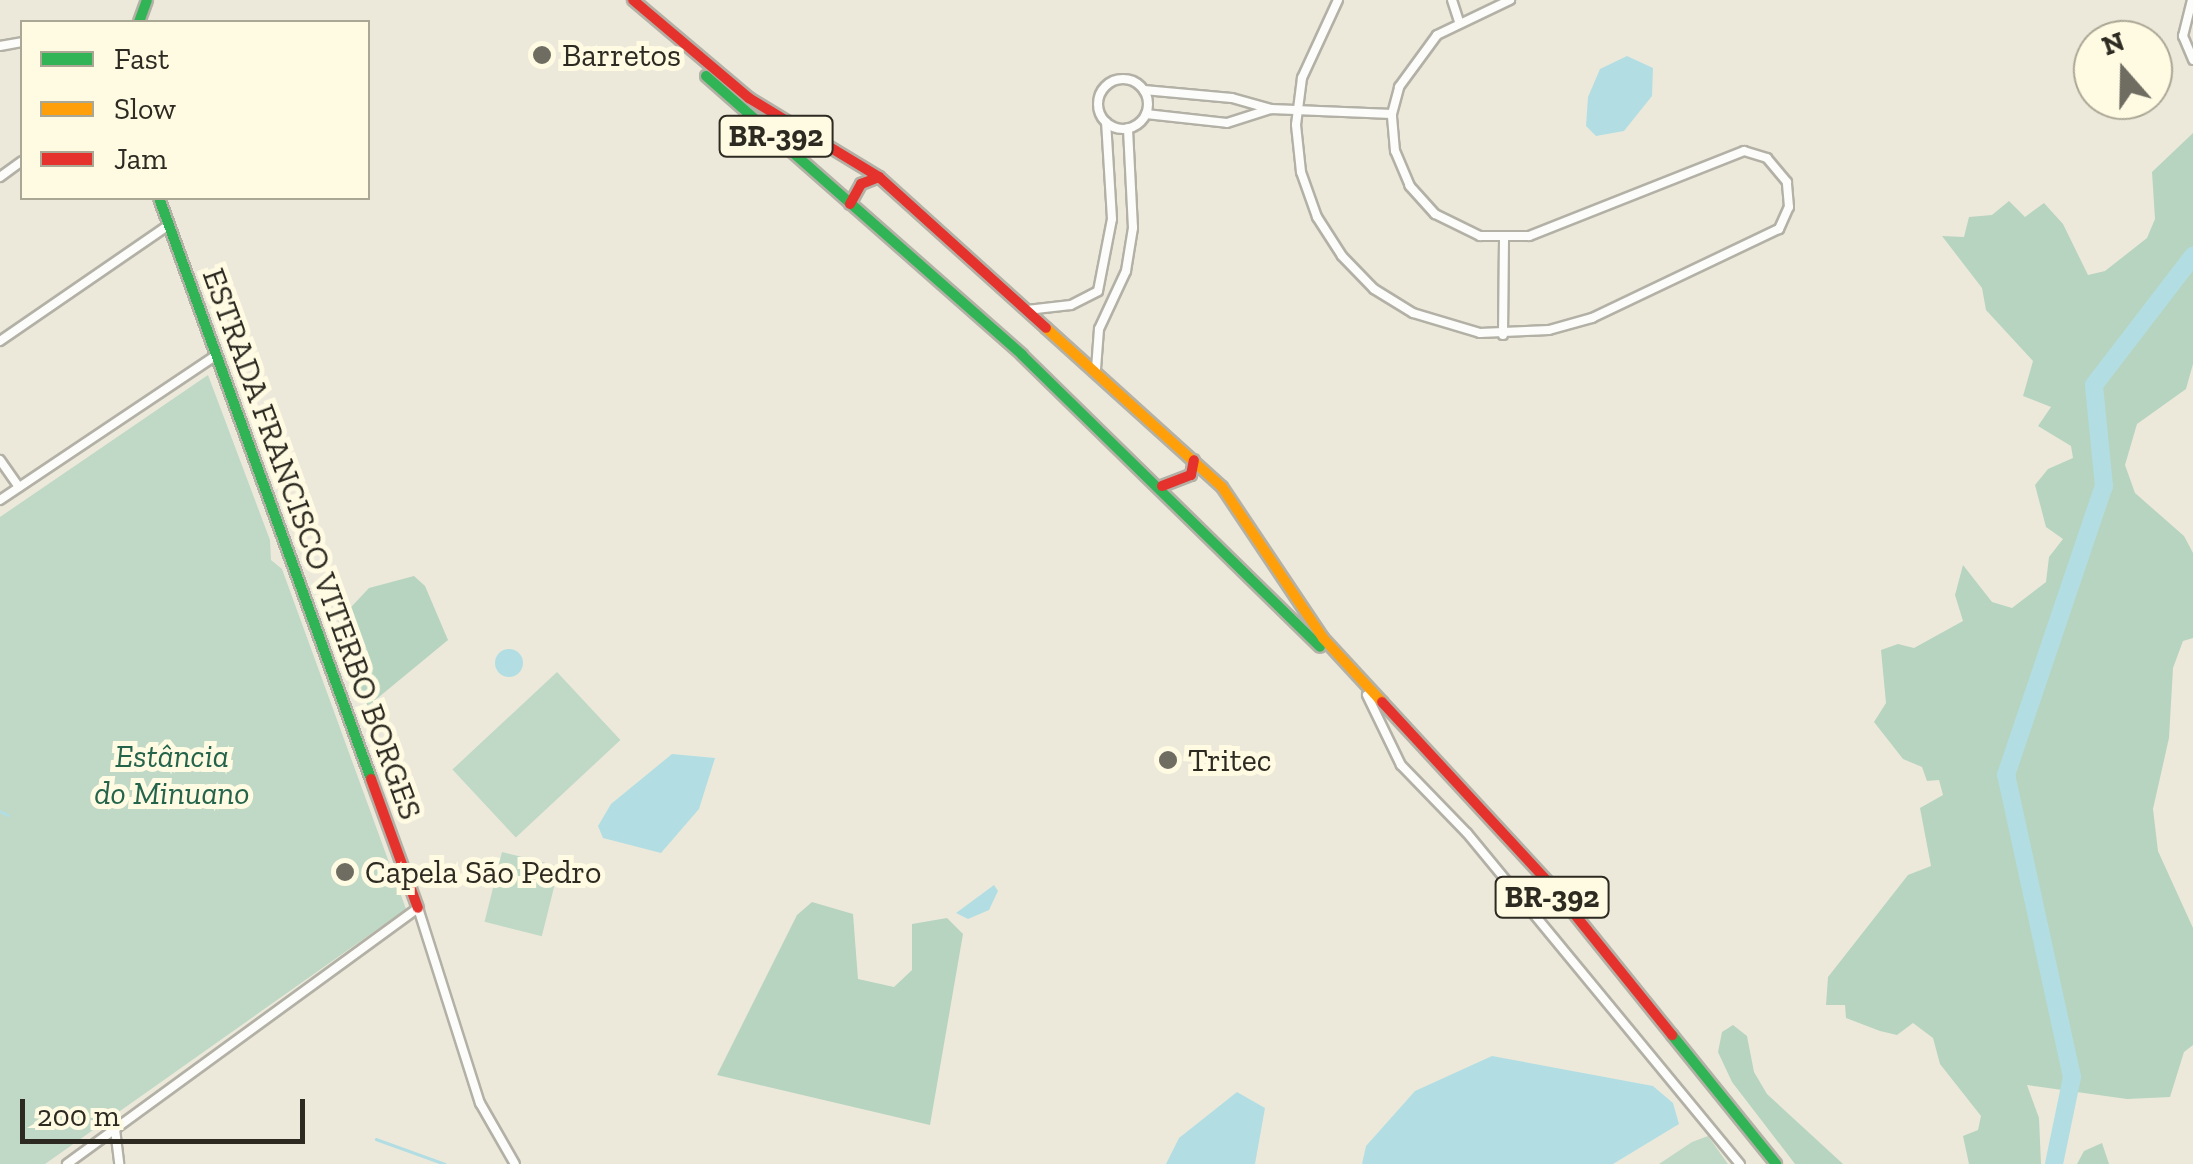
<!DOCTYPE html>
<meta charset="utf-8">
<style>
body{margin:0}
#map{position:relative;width:2193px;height:1164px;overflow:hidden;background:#ece9db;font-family:"Zilla Slab",serif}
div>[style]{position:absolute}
.green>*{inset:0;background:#c0d8c6;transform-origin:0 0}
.forest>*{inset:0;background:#b7d4c0}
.water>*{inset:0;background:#b2dee3}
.round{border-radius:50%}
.stream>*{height:2.5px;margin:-1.25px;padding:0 1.25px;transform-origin:1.25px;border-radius:1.25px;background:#b2dee3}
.river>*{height:18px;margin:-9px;padding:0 9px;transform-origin:9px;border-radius:9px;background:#b2dee3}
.roads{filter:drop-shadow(2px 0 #b3b1a6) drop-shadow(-2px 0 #b3b1a6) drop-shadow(0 2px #b3b1a6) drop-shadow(0 -2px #b3b1a6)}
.street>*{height:8px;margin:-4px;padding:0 4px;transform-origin:4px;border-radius:4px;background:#fcfcfa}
.street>.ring{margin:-4px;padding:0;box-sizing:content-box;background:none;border:8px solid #fcfcfa;border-radius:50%}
.fast>*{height:10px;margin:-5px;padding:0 5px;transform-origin:5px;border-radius:5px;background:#30b455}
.slow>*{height:10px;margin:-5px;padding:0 5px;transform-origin:5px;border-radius:5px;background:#ff9f0a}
.jam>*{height:10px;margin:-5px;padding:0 5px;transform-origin:5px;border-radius:5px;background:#e5322d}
.dots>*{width:28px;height:28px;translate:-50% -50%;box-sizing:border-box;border:5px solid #fffae2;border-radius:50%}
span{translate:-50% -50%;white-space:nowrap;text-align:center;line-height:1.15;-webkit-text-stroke:10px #fffae2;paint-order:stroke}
.shield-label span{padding:2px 8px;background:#fffae2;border:2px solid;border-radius:8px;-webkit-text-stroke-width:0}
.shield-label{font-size:30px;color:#2c2a21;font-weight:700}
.poi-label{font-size:32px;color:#2c2a21}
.left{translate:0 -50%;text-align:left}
.street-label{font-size:32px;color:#2c2a21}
.park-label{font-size:32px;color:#23644b;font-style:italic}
.legend{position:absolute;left:20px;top:20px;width:350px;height:180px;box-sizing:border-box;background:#fffae2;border:2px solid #aba795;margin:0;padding:12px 18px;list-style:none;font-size:30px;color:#2c2a21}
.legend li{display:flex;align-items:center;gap:20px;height:50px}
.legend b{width:50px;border:2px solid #aba795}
.north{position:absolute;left:2073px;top:20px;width:100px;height:100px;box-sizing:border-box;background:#fffae2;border:2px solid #aba795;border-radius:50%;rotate:340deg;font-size:28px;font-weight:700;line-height:40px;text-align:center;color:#2c2a21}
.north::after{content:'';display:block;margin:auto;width:35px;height:45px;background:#6f6d62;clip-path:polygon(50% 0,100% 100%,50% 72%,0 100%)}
.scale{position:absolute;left:20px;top:1099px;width:285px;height:45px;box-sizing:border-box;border:5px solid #2c2a21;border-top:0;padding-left:12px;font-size:30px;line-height:35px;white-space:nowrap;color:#2c2a21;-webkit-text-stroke:8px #fffae2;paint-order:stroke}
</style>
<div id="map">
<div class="green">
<div style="clip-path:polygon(208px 375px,270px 540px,271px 560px,282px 569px,406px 909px,45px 1164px,0 1164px,0 517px)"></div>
<div style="left:557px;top:672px;width:93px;height:143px;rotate:47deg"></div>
<div style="left:502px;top:852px;width:59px;height:72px;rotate:14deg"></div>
<div style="clip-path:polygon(1708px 1136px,1728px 1164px,1659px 1164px,1692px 1142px)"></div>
</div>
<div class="forest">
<div style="clip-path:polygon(2193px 133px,2193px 364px,2186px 389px,2137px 424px,2125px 465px,2135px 493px,2184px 536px,2193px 553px,2193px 638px,2183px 641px,2173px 668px,2169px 738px,2153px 809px,2158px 851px,2193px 928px,2193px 1045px,2184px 1052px,2170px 1097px,2127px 1099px,2027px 1085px,2039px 1118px,2041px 1164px,1969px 1164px,1963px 1136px,1978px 1130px,1981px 1116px,1940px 1064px,1933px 1038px,1913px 1023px,1897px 1035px,1880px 1031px,1846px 1018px,1845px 1005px,1826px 1005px,1828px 977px,1908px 875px,1931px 866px,1920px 808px,1943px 795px,1939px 780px,1927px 781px,1922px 767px,1903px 759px,1874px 722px,1886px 703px,1881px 650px,1898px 644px,1914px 648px,1963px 621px,1955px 595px,1963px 565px,1992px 602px,2012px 608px,2046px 582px,2049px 557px,2063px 539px,2046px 527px,2035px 485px,2048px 469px,2073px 458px,2071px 446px,2038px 426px,2051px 407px,2023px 396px,2033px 361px,1986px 310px,1982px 288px,1942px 236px,1964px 237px,1969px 217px,1992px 215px,2009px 201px,2025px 217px,2044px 203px,2063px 224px,2088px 275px,2105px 271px,2147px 238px,2155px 219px,2152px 172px)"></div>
<div style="clip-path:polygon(414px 576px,425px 586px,448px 640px,368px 706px,351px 679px,338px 621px,369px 588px)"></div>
<div style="clip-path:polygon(812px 902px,853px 914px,858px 979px,894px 987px,912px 970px,912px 924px,947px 918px,963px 934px,930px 1125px,717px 1075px,797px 915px)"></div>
<div style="clip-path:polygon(1733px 1025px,1747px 1036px,1754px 1072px,1767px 1094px,1843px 1164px,1795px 1164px,1732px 1082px,1718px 1052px,1722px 1032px)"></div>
<div style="clip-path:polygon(2102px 1143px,2109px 1164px,2077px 1164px,2084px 1151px)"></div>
</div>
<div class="water">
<div style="clip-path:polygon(1627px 56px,1653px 68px,1652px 96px,1624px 131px,1596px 136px,1586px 126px,1588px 97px,1600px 69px)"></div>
<div class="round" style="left:495px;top:649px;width:28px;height:28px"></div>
<div style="clip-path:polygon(672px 754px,715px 758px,699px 809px,661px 853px,603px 838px,598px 826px,611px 804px)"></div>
<div style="clip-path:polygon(994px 885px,998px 891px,989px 910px,968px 919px,956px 913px)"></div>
<div style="clip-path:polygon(1492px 1056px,1653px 1086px,1673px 1103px,1679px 1124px,1613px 1164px,1362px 1164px,1366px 1146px,1415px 1091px)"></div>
<div style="clip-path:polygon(1237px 1092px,1265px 1108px,1255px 1164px,1166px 1164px,1179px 1138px)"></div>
</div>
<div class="stream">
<div style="left:0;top:811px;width:9px;rotate:27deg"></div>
<div style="left:376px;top:1139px;width:73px;rotate:19.9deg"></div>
</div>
<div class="river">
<div style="left:2054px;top:1164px;width:89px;rotate:-78.3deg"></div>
<div style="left:2072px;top:1077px;width:309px;rotate:-102.3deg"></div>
<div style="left:2006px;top:775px;width:305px;rotate:-71.3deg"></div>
<div style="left:2104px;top:486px;width:101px;rotate:-95.7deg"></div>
<div style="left:2094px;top:385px;width:163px;rotate:-52.5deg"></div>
</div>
<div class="roads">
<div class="street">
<div style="left:1338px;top:0;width:86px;rotate:114.8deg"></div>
<div style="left:1302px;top:78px;width:47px;rotate:97.3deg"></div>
<div style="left:1296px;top:125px;width:47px;rotate:83.9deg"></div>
<div style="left:1301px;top:172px;width:48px;rotate:70.4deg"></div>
<div style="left:1317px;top:217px;width:46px;rotate:57.3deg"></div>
<div style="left:1342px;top:256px;width:46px;rotate:45.9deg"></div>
<div style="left:1374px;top:289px;width:46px;rotate:31.6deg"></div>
<div style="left:1413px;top:313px;width:70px;rotate:16.6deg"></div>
<div style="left:1480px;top:333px;width:69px;rotate:-2.5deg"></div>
<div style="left:1549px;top:330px;width:45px;rotate:-15.6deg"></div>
<div style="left:1592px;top:318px;width:207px;rotate:-25.5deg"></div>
<div style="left:1779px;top:229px;width:24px;rotate:-66deg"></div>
<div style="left:1789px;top:207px;width:25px;rotate:-95deg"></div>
<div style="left:1787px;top:182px;width:31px;rotate:-130deg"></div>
<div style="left:1767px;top:158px;width:24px;rotate:-163deg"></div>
<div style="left:1744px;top:151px;width:231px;rotate:158.4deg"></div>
<div style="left:1529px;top:236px;width:49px;rotate:180deg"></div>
<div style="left:1480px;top:236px;width:50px;rotate:-153.9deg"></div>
<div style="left:1435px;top:214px;width:38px;rotate:-132deg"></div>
<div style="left:1410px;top:186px;width:38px;rotate:-113deg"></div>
<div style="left:1395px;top:151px;width:37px;rotate:-95deg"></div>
<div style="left:1392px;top:114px;width:28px;rotate:-75deg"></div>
<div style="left:1399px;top:87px;width:64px;rotate:-53.8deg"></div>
<div style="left:1437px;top:35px;width:81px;rotate:-25.6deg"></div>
<div style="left:1452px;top:0;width:23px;rotate:72deg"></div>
<div style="left:2192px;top:0;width:37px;rotate:104deg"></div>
<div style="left:2183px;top:36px;width:26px;rotate:67deg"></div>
<div style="left:0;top:46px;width:22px;rotate:-10deg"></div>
<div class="ring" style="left:1098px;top:79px;width:42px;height:42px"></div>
<div style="left:1144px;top:90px;width:88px;rotate:5.2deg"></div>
<div style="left:1232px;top:98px;width:41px;rotate:15.8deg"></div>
<div style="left:1271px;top:109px;width:121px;rotate:2.4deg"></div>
<div style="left:1146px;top:114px;width:81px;rotate:6.3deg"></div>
<div style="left:1227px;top:123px;width:46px;rotate:-17.7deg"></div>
<div style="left:0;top:177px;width:27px;rotate:-36deg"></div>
<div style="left:1027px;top:310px;width:44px;rotate:-6.5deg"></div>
<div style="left:1071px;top:305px;width:30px;rotate:-27deg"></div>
<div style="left:1098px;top:291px;width:73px;rotate:-79deg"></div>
<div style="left:1112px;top:219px;width:97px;rotate:-93.5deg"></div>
<div style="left:1503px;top:335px;width:96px;rotate:-89.4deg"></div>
<div style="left:0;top:341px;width:205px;rotate:-34.5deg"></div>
<div style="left:1096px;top:369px;width:40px;rotate:-85.7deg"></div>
<div style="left:1099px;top:329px;width:64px;rotate:-65deg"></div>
<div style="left:1126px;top:271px;width:44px;rotate:-80.8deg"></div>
<div style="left:1133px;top:228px;width:100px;rotate:-92.9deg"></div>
<div style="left:0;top:460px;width:33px;rotate:55deg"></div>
<div style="left:0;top:500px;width:259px;rotate:-33.8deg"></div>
<div style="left:1367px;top:695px;width:78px;rotate:64.1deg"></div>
<div style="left:1401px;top:765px;width:95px;rotate:45.9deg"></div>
<div style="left:1467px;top:833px;width:429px;rotate:50.5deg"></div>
<div style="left:115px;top:1129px;width:35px;rotate:83deg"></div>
<div style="left:67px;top:1164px;width:434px;rotate:-36.1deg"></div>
<div style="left:418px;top:908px;width:205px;rotate:72.4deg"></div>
<div style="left:480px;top:1103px;width:70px;rotate:60.2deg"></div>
</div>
<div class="fast">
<div style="left:139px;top:22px;width:23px;rotate:-70deg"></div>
<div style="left:706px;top:76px;width:422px;rotate:41.4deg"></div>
<div style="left:1022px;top:355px;width:417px;rotate:44.4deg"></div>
<div style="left:159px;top:198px;width:618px;rotate:69.95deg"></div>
<div style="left:1672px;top:1035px;width:166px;rotate:51.1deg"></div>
</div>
<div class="slow">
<div style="left:1046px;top:328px;width:237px;rotate:42.1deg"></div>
<div style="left:1222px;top:487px;width:182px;rotate:56.2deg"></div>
<div style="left:1323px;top:638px;width:87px;rotate:47.3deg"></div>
</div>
<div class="jam">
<div style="left:633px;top:0;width:152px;rotate:40.2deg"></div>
<div style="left:749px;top:98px;width:152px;rotate:31.3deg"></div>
<div style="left:879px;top:177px;width:225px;rotate:42.1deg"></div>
<div style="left:850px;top:204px;width:23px;rotate:-61deg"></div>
<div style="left:861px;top:184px;width:19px;rotate:-21deg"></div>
<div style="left:1162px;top:486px;width:31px;rotate:-21deg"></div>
<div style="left:1191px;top:475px;width:15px;rotate:-79deg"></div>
<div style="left:1382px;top:702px;width:249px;rotate:47.3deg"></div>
<div style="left:1551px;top:885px;width:193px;rotate:51.1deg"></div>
<div style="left:371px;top:779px;width:137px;rotate:70deg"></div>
</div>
</div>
<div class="dots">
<div style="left:542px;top:55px;background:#6f6d62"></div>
<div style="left:1168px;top:760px;background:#6f6d62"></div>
<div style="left:345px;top:872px;background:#6f6d62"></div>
</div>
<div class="shield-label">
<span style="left:776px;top:136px">BR-392</span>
<span style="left:1552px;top:897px">BR-392</span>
</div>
<div class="poi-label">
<span class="left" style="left:562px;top:55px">Barretos</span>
<span class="left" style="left:1188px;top:760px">Tritec</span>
<span class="left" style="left:365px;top:872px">Capela São Pedro</span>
</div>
<div class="street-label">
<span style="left:312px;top:544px;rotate:70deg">ESTRADA FRANCISCO VITERBO BORGES</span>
</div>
<div class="park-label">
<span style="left:172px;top:775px">Estância<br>do Minuano</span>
</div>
<ul class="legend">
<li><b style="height:12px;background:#30b455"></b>Fast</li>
<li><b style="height:12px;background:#ff9f0a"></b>Slow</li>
<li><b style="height:12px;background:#e5322d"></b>Jam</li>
</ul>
<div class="north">N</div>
<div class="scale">200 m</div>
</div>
